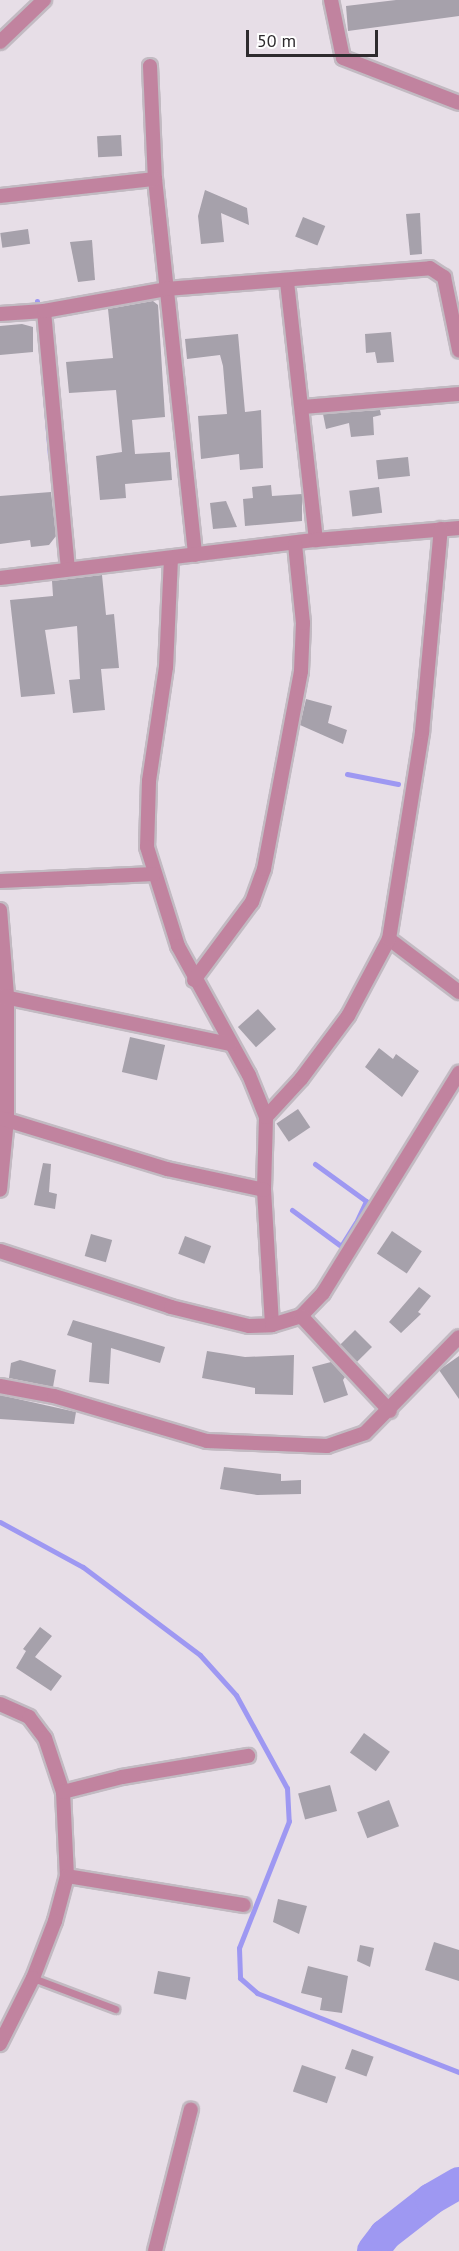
<!DOCTYPE html>
<style>
body{margin:0}
#map{position:relative;width:459px;height:2251px;overflow:hidden;background:#e7dee7;font-family:"PT Sans",sans-serif}
div>[style]{position:absolute}
.stream>*{height:5px;margin:-2.5px;padding:0 2.5px;transform-origin:2.5px;border-radius:2.5px;background:#9e98f2}
.river>*{height:32px;margin:-16px;padding:0 16px;transform-origin:16px;border-radius:16px;background:#9e98f2}
.building>*{inset:0;background:#a6a1ab;transform-origin:0 0}
.roads{filter:drop-shadow(2px 0 #c2bac2) drop-shadow(-2px 0 #c2bac2) drop-shadow(0 2px #c2bac2) drop-shadow(0 -2px #c2bac2)}
.lane>*{height:7px;margin:-3.5px;padding:0 3.5px;transform-origin:3.5px;border-radius:3.5px;background:#c1839f}
.street>*{height:14px;margin:-7px;padding:0 7px;transform-origin:7px;border-radius:7px;background:#c1839f}
span{translate:-50% -50%;white-space:nowrap;text-align:center;line-height:1.15;-webkit-text-stroke:6px #fff;paint-order:stroke}
.scale{position:absolute;left:246px;top:30px;width:132px;height:27px;box-sizing:border-box;border:3px solid #2e2b2e;border-top:0;padding-left:8px;font-size:18px;line-height:21px;white-space:nowrap;color:#2e2b2e;-webkit-text-stroke:4px #fff;paint-order:stroke}
</style>
<div id="map">
<div class="stream">
<div style="left:37px;top:301px;width:155px;rotate:85.2deg"></div>
<div style="left:347px;top:774px;width:52px;rotate:11.1deg"></div>
<div style="left:315px;top:1164px;width:63px;rotate:36deg"></div>
<div style="left:366px;top:1201px;width:21px;rotate:115deg"></div>
<div style="left:292px;top:1210px;width:61px;rotate:36.3deg"></div>
<div style="left:341px;top:1246px;width:28px;rotate:-58deg"></div>
<div style="left:0;top:1522px;width:94px;rotate:28.5deg"></div>
<div style="left:83px;top:1567px;width:146px;rotate:36.9deg"></div>
<div style="left:200px;top:1655px;width:54px;rotate:48deg"></div>
<div style="left:236px;top:1695px;width:106px;rotate:61.3deg"></div>
<div style="left:287px;top:1788px;width:33px;rotate:87deg"></div>
<div style="left:289px;top:1821px;width:136px;rotate:111.5deg"></div>
<div style="left:239px;top:1948px;width:30px;rotate:88deg"></div>
<div style="left:240px;top:1978px;width:23px;rotate:41deg"></div>
<div style="left:257px;top:1993px;width:217px;rotate:21.4deg"></div>
</div>
<div class="river">
<div style="left:373px;top:2251px;width:20px;rotate:-53deg"></div>
<div style="left:385px;top:2235px;width:58px;rotate:-38deg"></div>
<div style="left:431px;top:2199px;width:32px;rotate:-30deg"></div>
</div>
<div class="building">
<div style="clip-path:polygon(396px 0,459px 0,459px 16px,348px 31px,346px 6px)"></div>
<div style="left:121px;top:135px;width:21px;height:24px;rotate:87deg"></div>
<div style="clip-path:polygon(205px 190px,247px 208px,249px 225px,221px 213px,224px 242px,201px 244px,198px 216px)"></div>
<div style="clip-path:polygon(420px 213px,422px 254px,410px 255px,406px 214px)"></div>
<div style="left:303px;top:217px;width:24px;height:21px;rotate:22deg"></div>
<div style="left:28px;top:229px;width:15px;height:28px;rotate:82deg"></div>
<div style="clip-path:polygon(92px 240px,95px 280px,78px 282px,70px 242px)"></div>
<div style="clip-path:polygon(153px 301px,158px 305px,165px 417px,132px 420px,135px 454px,170px 452px,172px 480px,125px 484px,126px 498px,100px 500px,96px 456px,122px 452px,116px 390px,69px 393px,66px 362px,113px 358px,108px 309px)"></div>
<div style="clip-path:polygon(22px 324px,33px 327px,33px 352px,0 355px,0 326px)"></div>
<div style="clip-path:polygon(391px 332px,394px 362px,377px 363px,375px 352px,366px 353px,365px 334px)"></div>
<div style="clip-path:polygon(238px 334px,245px 412px,261px 410px,263px 468px,240px 470px,239px 454px,201px 459px,198px 416px,227px 414px,223px 366px,220px 355px,187px 359px,185px 339px)"></div>
<div style="clip-path:polygon(380px 410px,381px 415px,373px 417px,374px 435px,351px 437px,349px 423px,326px 429px,323px 414px)"></div>
<div style="left:408px;top:457px;width:19px;height:32px;rotate:84deg"></div>
<div style="clip-path:polygon(271px 485px,272px 496px,302px 494px,302px 521px,245px 526px,243px 499px,253px 498px,252px 487px)"></div>
<div style="left:379px;top:487px;width:26px;height:30px;rotate:83deg"></div>
<div style="clip-path:polygon(51px 492px,56px 536px,49px 545px,31px 547px,30px 540px,0 544px,0 496px)"></div>
<div style="clip-path:polygon(226px 501px,237px 527px,213px 529px,210px 503px)"></div>
<div style="clip-path:polygon(102px 575px,106px 615px,114px 614px,119px 668px,101px 669px,105px 710px,73px 713px,69px 680px,80px 679px,77px 626px,45px 630px,55px 694px,21px 697px,10px 600px,53px 596px,52px 581px)"></div>
<div style="clip-path:polygon(306px 699px,332px 706px,328px 723px,347px 730px,343px 744px,300px 725px)"></div>
<div style="left:258px;top:1009px;width:27px;height:27px;rotate:48deg"></div>
<div style="left:130px;top:1037px;width:36px;height:36px;rotate:13deg"></div>
<div style="clip-path:polygon(379px 1048px,393px 1059px,396px 1054px,419px 1071px,402px 1097px,365px 1067px)"></div>
<div style="left:298px;top:1109px;width:22px;height:26px;rotate:56deg"></div>
<div style="clip-path:polygon(43px 1163px,51px 1164px,49px 1192px,57px 1194px,55px 1209px,34px 1205px)"></div>
<div style="left:392px;top:1231px;width:36px;height:27px;rotate:34deg"></div>
<div style="left:91px;top:1234px;width:22px;height:23px;rotate:16deg"></div>
<div style="left:185px;top:1236px;width:28px;height:19px;rotate:21deg"></div>
<div style="clip-path:polygon(419px 1287px,431px 1296px,418px 1312px,421px 1314px,401px 1333px,389px 1322px)"></div>
<div style="clip-path:polygon(73px 1320px,165px 1347px,160px 1363px,111px 1348px,109px 1384px,89px 1382px,92px 1343px,67px 1335px)"></div>
<div style="left:355px;top:1330px;width:24px;height:21px;rotate:45deg"></div>
<div style="clip-path:polygon(207px 1351px,245px 1357px,294px 1355px,293px 1395px,255px 1394px,255px 1388px,202px 1378px)"></div>
<div style="clip-path:polygon(459px 1356px,459px 1399px,439px 1370px)"></div>
<div style="clip-path:polygon(20px 1360px,56px 1370px,53px 1387px,9px 1378px,11px 1363px)"></div>
<div style="clip-path:polygon(331px 1362px,345px 1377px,343px 1380px,348px 1395px,324px 1403px,312px 1367px)"></div>
<div style="clip-path:polygon(0 1395px,76px 1412px,74px 1424px,0 1419px)"></div>
<div style="clip-path:polygon(224px 1467px,281px 1474px,281px 1481px,301px 1480px,301px 1494px,257px 1495px,220px 1489px)"></div>
<div style="clip-path:polygon(40px 1627px,52px 1636px,35px 1657px,62px 1676px,51px 1691px,16px 1668px,26px 1651px,23px 1649px)"></div>
<div style="left:364px;top:1733px;width:32px;height:24px;rotate:36deg"></div>
<div style="left:330px;top:1785px;width:27px;height:33px;rotate:75deg"></div>
<div style="left:389px;top:1800px;width:28px;height:34px;rotate:69deg"></div>
<div style="clip-path:polygon(278px 1899px,307px 1906px,299px 1934px,273px 1922px)"></div>
<div style="clip-path:polygon(434px 1942px,459px 1950px,459px 1981px,425px 1970px)"></div>
<div style="clip-path:polygon(360px 1945px,374px 1948px,370px 1967px,357px 1961px)"></div>
<div style="clip-path:polygon(308px 1966px,348px 1976px,342px 2013px,320px 2010px,322px 1998px,301px 1993px)"></div>
<div style="left:158px;top:1971px;width:33px;height:23px;rotate:11deg"></div>
<div style="left:352px;top:2049px;width:23px;height:21px;rotate:20deg"></div>
<div style="left:302px;top:2065px;width:36px;height:28px;rotate:19deg"></div>
</div>
<div class="roads">
<div class="lane">
<div style="left:33px;top:1978px;width:88px;rotate:20.7deg"></div>
</div>
<div class="street">
<div style="left:331px;top:0;width:59px;rotate:78.3deg"></div>
<div style="left:343px;top:58px;width:124px;rotate:21.2deg"></div>
<div style="left:0;top:42px;width:61px;rotate:-43.7deg"></div>
<div style="left:150px;top:66px;width:113px;rotate:87.5deg"></div>
<div style="left:155px;top:179px;width:378px;rotate:83.9deg"></div>
<div style="left:0;top:196px;width:156px;rotate:-6.3deg"></div>
<div style="left:287px;top:282px;width:260px;rotate:83.6deg"></div>
<div style="left:44px;top:311px;width:258px;rotate:84.7deg"></div>
<div style="left:0;top:314px;width:44px;rotate:-3.9deg"></div>
<div style="left:44px;top:311px;width:124px;rotate:-10.2deg"></div>
<div style="left:166px;top:289px;width:265px;rotate:-4.5deg"></div>
<div style="left:430px;top:268px;width:17px;rotate:33deg"></div>
<div style="left:444px;top:277px;width:75px;rotate:78.4deg"></div>
<div style="left:304px;top:407px;width:156px;rotate:-4.8deg"></div>
<div style="left:171px;top:558px;width:109px;rotate:92.6deg"></div>
<div style="left:166px;top:667px;width:115px;rotate:98.5deg"></div>
<div style="left:149px;top:781px;width:66px;rotate:91.7deg"></div>
<div style="left:147px;top:847px;width:104px;rotate:72.6deg"></div>
<div style="left:178px;top:946px;width:147px;rotate:61.2deg"></div>
<div style="left:249px;top:1075px;width:45px;rotate:68deg"></div>
<div style="left:266px;top:1117px;width:73px;rotate:91.6deg"></div>
<div style="left:264px;top:1190px;width:135px;rotate:86.6deg"></div>
<div style="left:0;top:578px;width:318px;rotate:-6.9deg"></div>
<div style="left:316px;top:540px;width:144px;rotate:-4.8deg"></div>
<div style="left:0;top:881px;width:154px;rotate:-2.6deg"></div>
<div style="left:0;top:910px;width:86px;rotate:85.3deg"></div>
<div style="left:7px;top:996px;width:123px;rotate:90deg"></div>
<div style="left:7px;top:1119px;width:71px;rotate:95.6deg"></div>
<div style="left:389px;top:939px;width:88px;rotate:37.1deg"></div>
<div style="left:194px;top:980px;width:97px;rotate:-53.4deg"></div>
<div style="left:252px;top:902px;width:35px;rotate:-70deg"></div>
<div style="left:264px;top:869px;width:201px;rotate:-79.4deg"></div>
<div style="left:301px;top:671px;width:48px;rotate:-87.6deg"></div>
<div style="left:303px;top:623px;width:79px;rotate:-95.8deg"></div>
<div style="left:0;top:996px;width:235px;rotate:11.8deg"></div>
<div style="left:266px;top:1117px;width:52px;rotate:-47.4deg"></div>
<div style="left:301px;top:1079px;width:79px;rotate:-53.3deg"></div>
<div style="left:348px;top:1016px;width:87px;rotate:-62deg"></div>
<div style="left:389px;top:939px;width:210px;rotate:-80.9deg"></div>
<div style="left:422px;top:732px;width:204px;rotate:-84.7deg"></div>
<div style="left:0;top:1118px;width:175px;rotate:17deg"></div>
<div style="left:167px;top:1169px;width:99px;rotate:12.2deg"></div>
<div style="left:0;top:1251px;width:180px;rotate:18.1deg"></div>
<div style="left:171px;top:1307px;width:80px;rotate:13.7deg"></div>
<div style="left:249px;top:1326px;width:23px;rotate:-2deg"></div>
<div style="left:272px;top:1325px;width:30px;rotate:-17deg"></div>
<div style="left:301px;top:1316px;width:32px;rotate:-46deg"></div>
<div style="left:323px;top:1293px;width:259px;rotate:-58.3deg"></div>
<div style="left:301px;top:1316px;width:130px;rotate:46.9deg"></div>
<div style="left:0;top:1386px;width:55px;rotate:10.5deg"></div>
<div style="left:54px;top:1396px;width:159px;rotate:16.4deg"></div>
<div style="left:207px;top:1441px;width:120px;rotate:2.4deg"></div>
<div style="left:327px;top:1446px;width:40px;rotate:-18.9deg"></div>
<div style="left:365px;top:1433px;width:134px;rotate:-45.6deg"></div>
<div style="left:0;top:1704px;width:32px;rotate:24deg"></div>
<div style="left:29px;top:1717px;width:26px;rotate:53deg"></div>
<div style="left:45px;top:1738px;width:57px;rotate:71.6deg"></div>
<div style="left:63px;top:1792px;width:84px;rotate:87.3deg"></div>
<div style="left:67px;top:1876px;width:47px;rotate:104.9deg"></div>
<div style="left:55px;top:1921px;width:61px;rotate:111.1deg"></div>
<div style="left:33px;top:1978px;width:74px;rotate:116.6deg"></div>
<div style="left:63px;top:1792px;width:61px;rotate:-14.3deg"></div>
<div style="left:122px;top:1777px;width:128px;rotate:-9.5deg"></div>
<div style="left:67px;top:1876px;width:179px;rotate:9.3deg"></div>
<div style="left:155px;top:2251px;width:146px;rotate:-75.8deg"></div>
</div>
</div>
<div class="scale">50 m</div>
</div>
